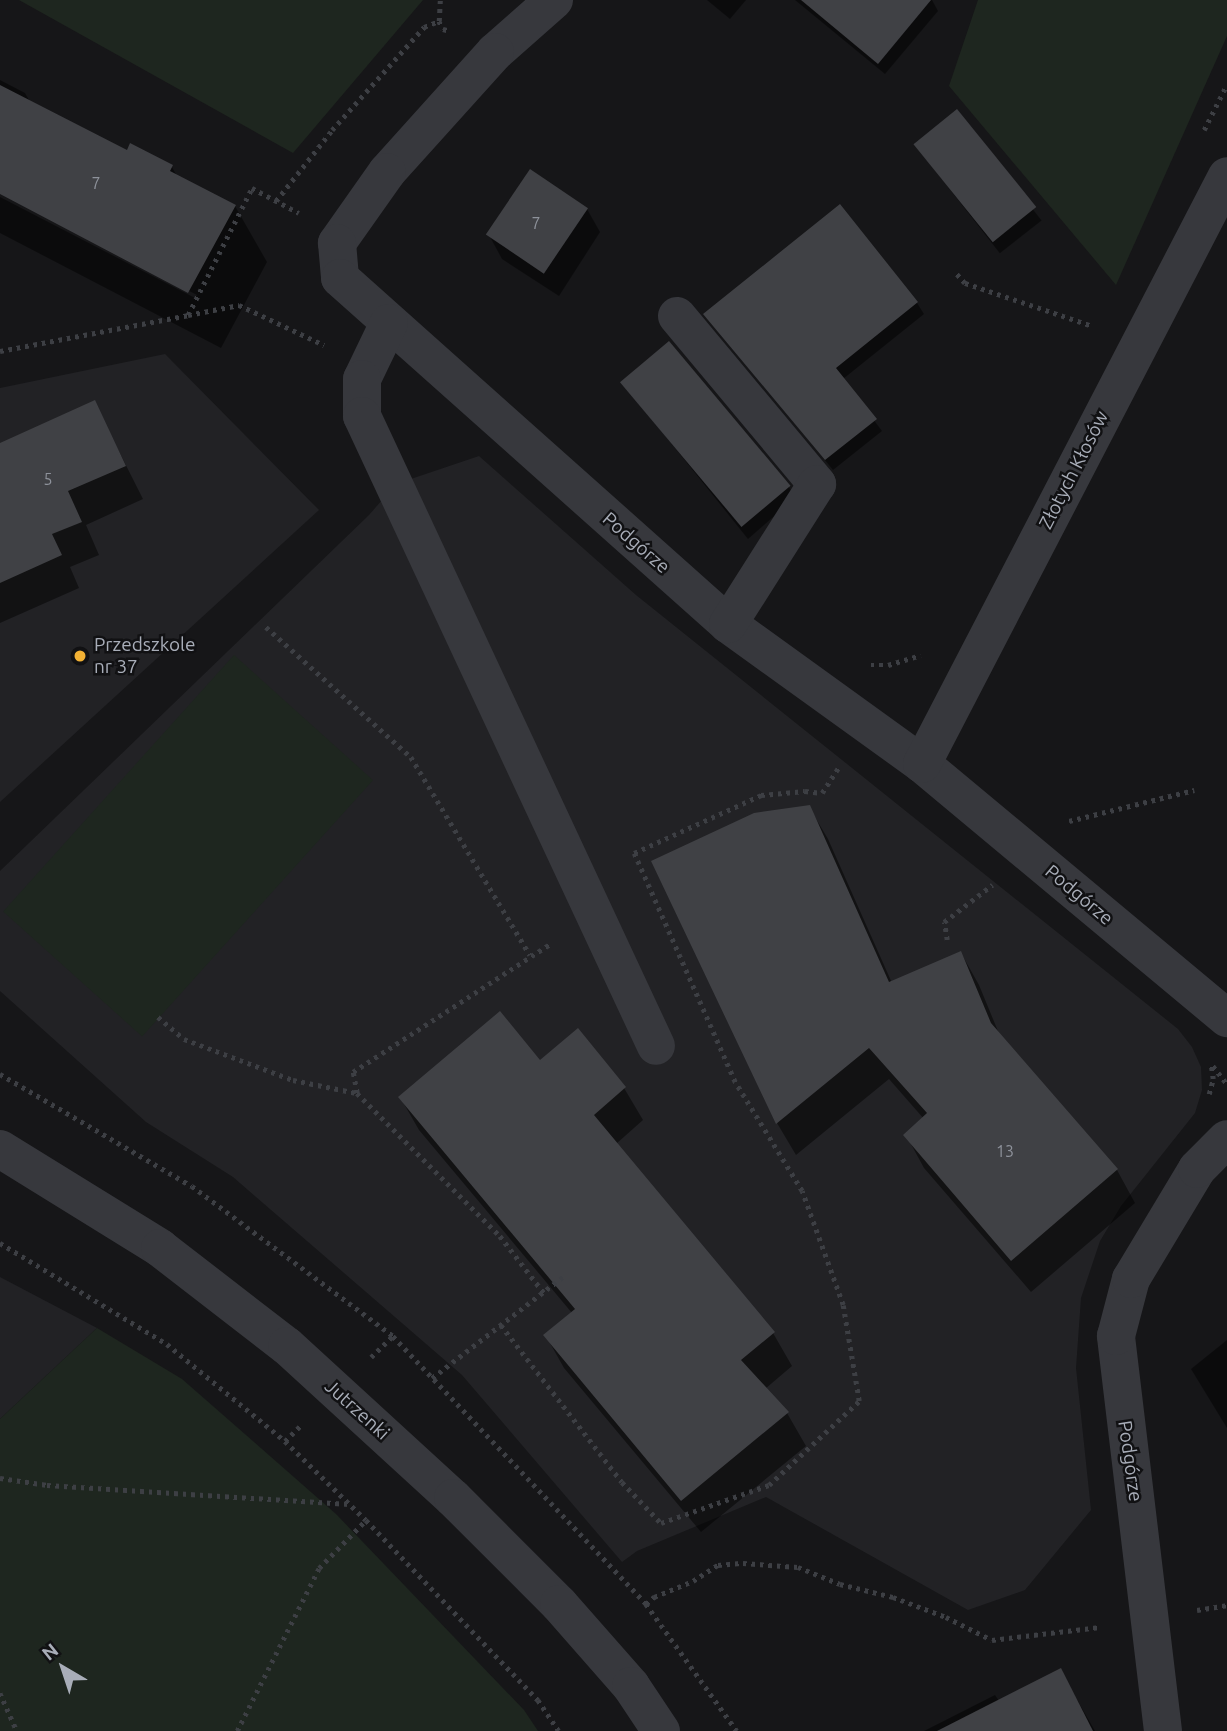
<!DOCTYPE html>
<meta charset="utf-8">
<style>
body{margin:0}
#map{position:relative;width:1227px;height:1731px;overflow:hidden;background:#161618;font-family:Ubuntu,sans-serif}
div>[style]{position:absolute}
.built>*{inset:0;background:#222225}
.green>*{inset:0;background:#1e261f;transform-origin:0 0}
.shadow>*{inset:0;background:#0007;transform-origin:0 0}
.building>*{inset:0;background:#404145;transform-origin:0 0}
.path>*{height:4.5px;margin-top:-2.25px;transform-origin:0;background:repeating-linear-gradient(90deg,#3d3f44 0 3.5px,transparent 0 8.5px)}
.minor>*{height:38px;margin:-19px;padding:0 19px;transform-origin:19px;border-radius:19px;background:#37383d}
.dots>*{width:19px;height:19px;translate:-50% -50%;box-sizing:border-box;border:4px solid #111113;border-radius:50%}
span{translate:-50% -50%;white-space:nowrap;text-align:center;line-height:1.15;-webkit-text-stroke:5px #111113;paint-order:stroke}
.number-label{font-size:16px;color:#8e929b}
.number-label span{-webkit-text-stroke-width:0}
.street-label{font-size:19px;color:#a8adb8}
.poi-label{font-size:19px;color:#a8adb8}
.left{translate:0 -50%;text-align:left}
.north{position:absolute;left:28px;top:1633px;width:70px;height:70px;-webkit-text-stroke:5px #111113;paint-order:stroke;rotate:321deg;font-size:19px;font-weight:700;line-height:28px;text-align:center;color:#a8adb8}
.north::after{content:'';display:block;margin:auto;width:24px;height:32px;background:#a8adb8;clip-path:polygon(50% 0,100% 100%,50% 72%,0 100%)}
</style>
<div id="map">
<div class="built">
<div style="clip-path:polygon(165px 354px,319px 510px,0 802px,0 388px)"></div>
<div style="clip-path:polygon(479px 456px,636px 595px,1178px 1029px,1192px 1047px,1201px 1067px,1202px 1090px,1195px 1113px,1121px 1206px,1100px 1241px,1081px 1298px,1076px 1368px,1091px 1510px,1025px 1590px,968px 1610px,766px 1497px,637px 1551px,622px 1562px,462px 1375px,233px 1177px,146px 1122px,0 991px,0 871px,369px 515px,396px 484px)"></div>
<div style="clip-path:polygon(0 1277px,97px 1328px,0 1419px)"></div>
</div>
<div class="green">
<div style="clip-path:polygon(19px 0,423px 0,293px 153px)"></div>
<div style="clip-path:polygon(978px 0,1227px 0,1227px 36px,1116px 285px,949px 86px)"></div>
<div style="left:234px;top:655px;width:187px;height:345px;rotate:42deg"></div>
<div style="clip-path:polygon(97px 1328px,182px 1379px,336px 1514px,524px 1710px,538px 1731px,0 1731px,0 1419px)"></div>
</div>
<div class="shadow">
<div style="clip-path:polygon(707px 0,746px 0,730px 19px)"></div>
<div style="clip-path:polygon(795px 0,932px 0,938px 11px,885px 74px)"></div>
<div style="clip-path:polygon(0 80px,25px 93px,30px 102px,128px 152px,172px 167px,178px 178px,235px 206px,267px 262px,221px 348px,0 233px,0 197px,195px 298px,197px 295px,0 193px)"></div>
<div style="left:956px;top:111px;width:139px;height:53px;rotate:52deg"></div>
<div style="clip-path:polygon(587px 209px,600px 232px,559px 296px,502px 259px,489px 235px)"></div>
<div style="clip-path:polygon(917px 303px,924px 314px,843px 379px,882px 431px,833px 470px,706px 314px)"></div>
<div style="clip-path:polygon(623px 383px,789px 487px,795px 498px,748px 539px)"></div>
<div style="clip-path:polygon(94px 402px,143px 499px,86px 525px,99px 555px,70px 567px,79px 588px,0 623px,0 445px)"></div>
<div style="clip-path:polygon(809px 807px,828px 839px,892px 983px,961px 953px,979px 985px,1000px 1036px,1117px 1170px,1135px 1203px,1031px 1292px,924px 1168px,906px 1135px,924px 1119px,889px 1079px,796px 1155px,777px 1123px)"></div>
<div style="clip-path:polygon(540px 1063px,624px 1088px,643px 1120px,616px 1144px,773px 1333px,792px 1366px,765px 1389px,787px 1413px,806px 1446px,701px 1532px,564px 1368px,546px 1336px,572px 1313px,419px 1130px,400px 1097px)"></div>
<div style="clip-path:polygon(1227px 1340px,1227px 1428px,1191px 1369px)"></div>
<div style="clip-path:polygon(1060px 1670px,1095px 1731px,924px 1731px,995px 1695px,999px 1701px)"></div>
</div>
<div class="building">
<div style="clip-path:polygon(801px 0,931px 0,878px 64px)"></div>
<div style="clip-path:polygon(0 85px,127px 150px,130px 143px,173px 165px,170px 171px,236px 205px,188px 293px,0 194px)"></div>
<div style="left:957px;top:109px;width:126px;height:56px;rotate:51deg"></div>
<div style="left:530px;top:169px;width:70px;height:79px;rotate:34deg"></div>
<div style="clip-path:polygon(840px 204px,918px 302px,836px 368px,877px 419px,825px 460px,703px 314px)"></div>
<div style="left:669px;top:341px;width:189px;height:64px;rotate:50deg"></div>
<div style="clip-path:polygon(95px 400px,126px 466px,68px 491px,82px 522px,52px 534px,62px 555px,0 583px,0 443px)"></div>
<div style="clip-path:polygon(810px 805px,889px 982px,961px 951px,991px 1023px,1118px 1169px,1011px 1261px,903px 1135px,927px 1113px,869px 1048px,776px 1124px,651px 861px,754px 813px)"></div>
<div style="clip-path:polygon(500px 1011px,540px 1060px,578px 1028px,626px 1087px,594px 1115px,775px 1332px,741px 1360px,789px 1412px,681px 1501px,543px 1335px,575px 1309px,398px 1097px)"></div>
<div style="clip-path:polygon(1061px 1668px,1093px 1731px,937px 1731px)"></div>
</div>
<div class="path">
<div style="left:439px;top:21px;width:21px;rotate:-87deg"></div>
<div style="left:1204px;top:130px;width:51px;rotate:-63.4deg"></div>
<div style="left:276px;top:201px;width:90px;rotate:-51.7deg"></div>
<div style="left:332px;top:130px;width:138px;rotate:-48.2deg"></div>
<div style="left:424px;top:27px;width:16px;rotate:-22deg"></div>
<div style="left:439px;top:21px;width:9px;rotate:63deg"></div>
<div style="left:443px;top:29px;width:4px;rotate:14deg"></div>
<div style="left:957px;top:274px;width:12px;rotate:48deg"></div>
<div style="left:965px;top:283px;width:135px;rotate:18.6deg"></div>
<div style="left:188px;top:315px;width:52px;rotate:-11.1deg"></div>
<div style="left:239px;top:305px;width:94px;rotate:25.2deg"></div>
<div style="left:0;top:351px;width:191px;rotate:-10.8deg"></div>
<div style="left:188px;top:315px;width:142px;rotate:-63.3deg"></div>
<div style="left:252px;top:188px;width:53px;rotate:28deg"></div>
<div style="left:266px;top:627px;width:195px;rotate:41.9deg"></div>
<div style="left:411px;top:757px;width:231px;rotate:59deg"></div>
<div style="left:871px;top:665px;width:17px"></div>
<div style="left:888px;top:665px;width:34px;rotate:-17deg"></div>
<div style="left:1069px;top:821px;width:129px;rotate:-13.9deg"></div>
<div style="left:947px;top:940px;width:18px;rotate:-99deg"></div>
<div style="left:944px;top:922px;width:61px;rotate:-37.6deg"></div>
<div style="left:158px;top:1017px;width:34px;rotate:40deg"></div>
<div style="left:184px;top:1039px;width:116px;rotate:20.6deg"></div>
<div style="left:293px;top:1080px;width:65px;rotate:11.5deg"></div>
<div style="left:357px;top:1093px;width:202px;rotate:45deg"></div>
<div style="left:500px;top:1236px;width:72px;rotate:52.3deg"></div>
<div style="left:1213px;top:1066px;width:23px;rotate:52deg"></div>
<div style="left:0;top:1074px;width:222px;rotate:30.3deg"></div>
<div style="left:192px;top:1186px;width:251px;rotate:36.7deg"></div>
<div style="left:393px;top:1336px;width:369px;rotate:46.6deg"></div>
<div style="left:646px;top:1604px;width:156px;rotate:54.4deg"></div>
<div style="left:357px;top:1093px;width:21px;rotate:-101deg"></div>
<div style="left:353px;top:1072px;width:237px;rotate:-33deg"></div>
<div style="left:1209px;top:1094px;width:16px;rotate:-75deg"></div>
<div style="left:1213px;top:1079px;width:14px;rotate:-98deg"></div>
<div style="left:0;top:1243px;width:195px;rotate:31.2deg"></div>
<div style="left:167px;top:1344px;width:153px;rotate:39.4deg"></div>
<div style="left:285px;top:1441px;width:113px;rotate:44.3deg"></div>
<div style="left:366px;top:1520px;width:249px;rotate:46.3deg"></div>
<div style="left:538px;top:1700px;width:37px;rotate:56deg"></div>
<div style="left:501px;top:1325px;width:198px;rotate:52.4deg"></div>
<div style="left:622px;top:1482px;width:57px;rotate:46.4deg"></div>
<div style="left:661px;top:1523px;width:114px;rotate:-19.4deg"></div>
<div style="left:769px;top:1485px;width:123px;rotate:-43deg"></div>
<div style="left:859px;top:1401px;width:97px;rotate:-99.5deg"></div>
<div style="left:843px;top:1305px;width:121px;rotate:-109.8deg"></div>
<div style="left:802px;top:1191px;width:128px;rotate:-121.6deg"></div>
<div style="left:735px;top:1082px;width:250px;rotate:-113.8deg"></div>
<div style="left:634px;top:853px;width:140px;rotate:-24.5deg"></div>
<div style="left:761px;top:795px;width:44px;rotate:-5.2deg"></div>
<div style="left:805px;top:791px;width:17px;rotate:7deg"></div>
<div style="left:822px;top:793px;width:33px;rotate:-57deg"></div>
<div style="left:371px;top:1357px;width:30px;rotate:-44deg"></div>
<div style="left:432px;top:1378px;width:167px;rotate:-37.7deg"></div>
<div style="left:285px;top:1441px;width:24px;rotate:-45deg"></div>
<div style="left:0;top:1478px;width:48px;rotate:8.5deg"></div>
<div style="left:47px;top:1485px;width:303px;rotate:3.6deg"></div>
<div style="left:646px;top:1604px;width:11px;rotate:-41deg"></div>
<div style="left:654px;top:1597px;width:42px;rotate:-22.3deg"></div>
<div style="left:693px;top:1581px;width:30px;rotate:-33deg"></div>
<div style="left:718px;top:1565px;width:25px;rotate:-5deg"></div>
<div style="left:743px;top:1563px;width:55px;rotate:4.2deg"></div>
<div style="left:798px;top:1567px;width:45px;rotate:22deg"></div>
<div style="left:840px;top:1584px;width:55px;rotate:13.8deg"></div>
<div style="left:893px;top:1597px;width:57px;rotate:20.7deg"></div>
<div style="left:946px;top:1617px;width:51px;rotate:26.6deg"></div>
<div style="left:992px;top:1640px;width:109px;rotate:-6.9deg"></div>
<div style="left:1197px;top:1610px;width:30px;rotate:-9deg"></div>
<div style="left:0;top:1693px;width:42px;rotate:65.9deg"></div>
<div style="left:237px;top:1731px;width:182px;rotate:-63.3deg"></div>
<div style="left:319px;top:1568px;width:67px;rotate:-45.6deg"></div>
</div>
<div class="minor">
<div style="left:554px;top:0;width:79px;rotate:138.6deg"></div>
<div style="left:495px;top:52px;width:161px;rotate:132deg"></div>
<div style="left:387px;top:172px;width:87px;rotate:125.2deg"></div>
<div style="left:337px;top:243px;width:35px;rotate:85deg"></div>
<div style="left:340px;top:278px;width:520px;rotate:41.73deg"></div>
<div style="left:728px;top:624px;width:239px;rotate:35.8deg"></div>
<div style="left:922px;top:764px;width:397px;rotate:39.8deg"></div>
<div style="left:677px;top:316px;width:219px;rotate:50.2deg"></div>
<div style="left:817px;top:484px;width:166px;rotate:122.4deg"></div>
<div style="left:389px;top:323px;width:62px;rotate:115.7deg"></div>
<div style="left:362px;top:379px;width:37px;rotate:90deg"></div>
<div style="left:362px;top:416px;width:695px;rotate:64.98deg"></div>
<div style="left:922px;top:764px;width:662px;rotate:-62.58deg"></div>
<div style="left:0;top:1149px;width:188px;rotate:31.7deg"></div>
<div style="left:160px;top:1248px;width:160px;rotate:37.7deg"></div>
<div style="left:287px;top:1346px;width:225px;rotate:42.5deg"></div>
<div style="left:453px;top:1498px;width:150px;rotate:45deg"></div>
<div style="left:559px;top:1604px;width:109px;rotate:48.7deg"></div>
<div style="left:631px;top:1686px;width:54px;rotate:56.3deg"></div>
<div style="left:1163px;top:1731px;width:398px;rotate:-96.8deg"></div>
<div style="left:1116px;top:1336px;width:59px;rotate:-75.3deg"></div>
<div style="left:1131px;top:1279px;width:128px;rotate:-59deg"></div>
<div style="left:1197px;top:1169px;width:42px;rotate:-45deg"></div>
</div>
<div class="dots">
<div style="left:80px;top:656px;background:#f2b134"></div>
</div>
<div class="number-label">
<span style="left:96px;top:183px">7</span>
<span style="left:536px;top:223px">7</span>
<span style="left:48px;top:479px">5</span>
<span style="left:1005px;top:1151px">13</span>
</div>
<div class="street-label">
<span style="left:1074px;top:470px;rotate:-63deg">Złotych Kłosów</span>
<span style="left:636px;top:543px;rotate:41deg">Podgórze</span>
<span style="left:1079px;top:895px;rotate:40deg">Podgórze</span>
<span style="left:357px;top:1410px;rotate:42deg">Jutrzenki</span>
<span style="left:1130px;top:1461px;rotate:82deg">Podgórze</span>
</div>
<div class="poi-label">
<span class="left" style="left:94px;top:656px">Przedszkole<br>nr 37</span>
</div>
<div class="north">N</div>
</div>
